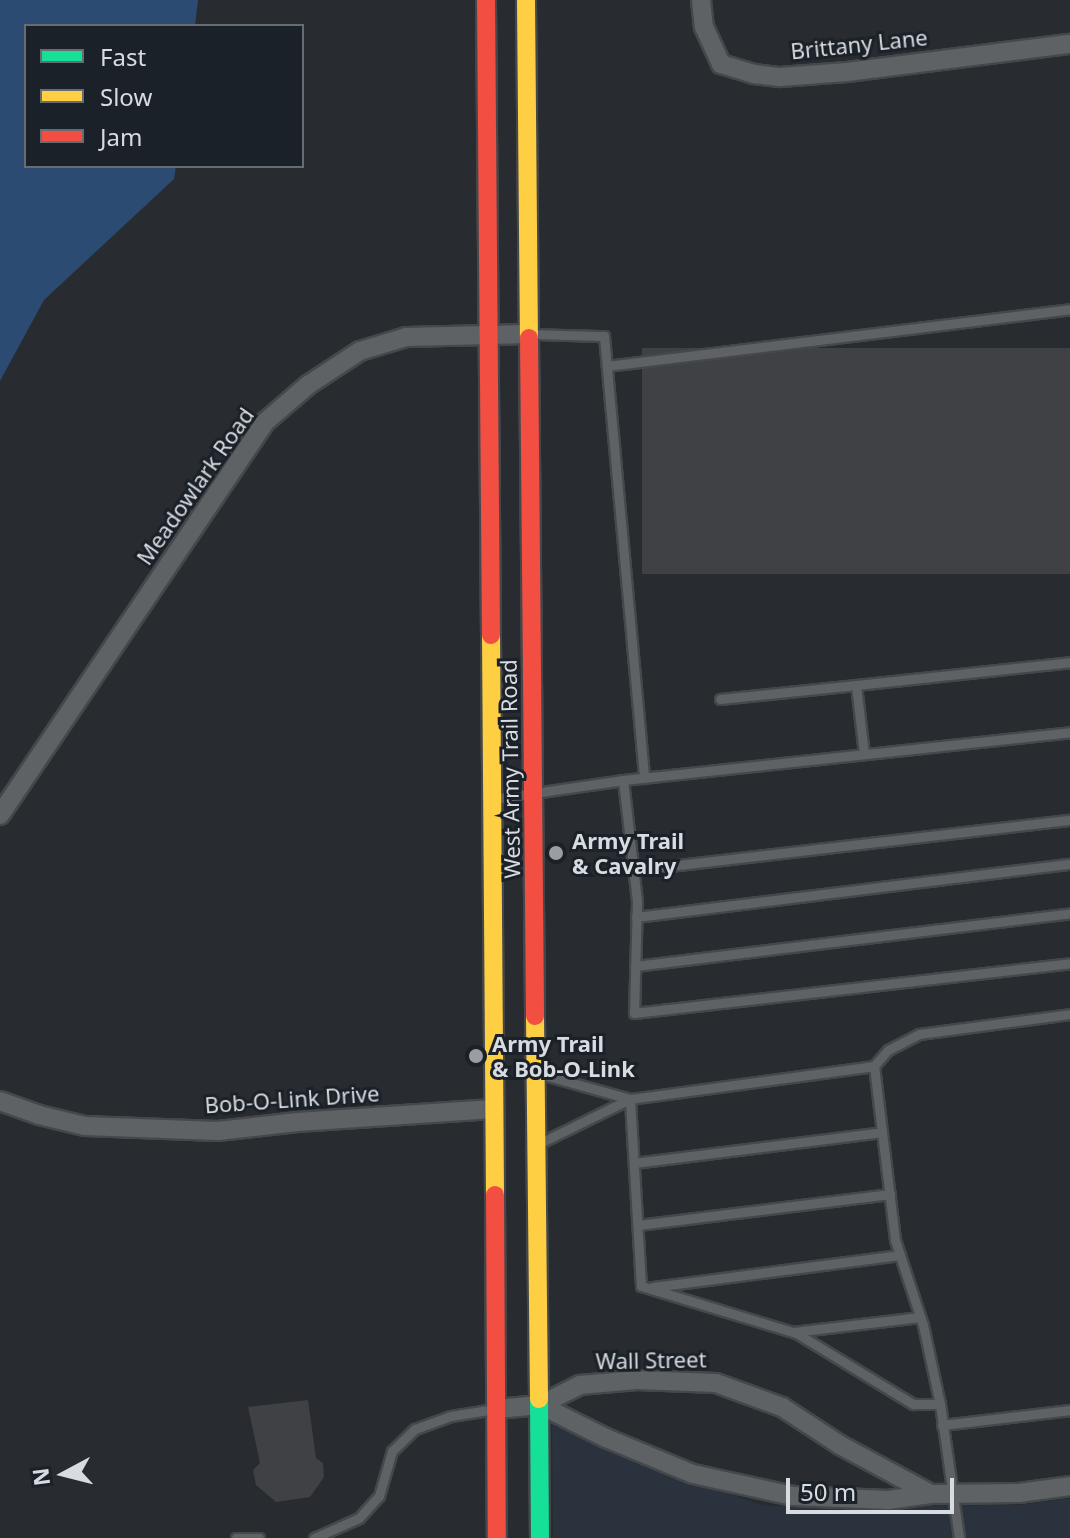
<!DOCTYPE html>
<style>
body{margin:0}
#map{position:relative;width:1070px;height:1538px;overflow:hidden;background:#282b2f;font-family:"Noto Sans",sans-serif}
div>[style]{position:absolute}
.built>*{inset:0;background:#29323d}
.green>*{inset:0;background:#2c4b72}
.building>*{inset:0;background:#3f4144;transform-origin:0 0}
.roads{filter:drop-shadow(2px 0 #45484b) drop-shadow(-2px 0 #45484b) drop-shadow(0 2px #45484b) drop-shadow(0 -2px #45484b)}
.lane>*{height:9px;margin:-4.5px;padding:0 4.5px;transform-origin:4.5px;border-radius:4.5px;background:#5f6265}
.street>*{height:18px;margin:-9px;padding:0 9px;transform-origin:9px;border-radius:9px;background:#5f6265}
.fast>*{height:18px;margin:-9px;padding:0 9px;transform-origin:9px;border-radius:9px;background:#16e098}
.slow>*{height:18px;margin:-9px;padding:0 9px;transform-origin:9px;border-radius:9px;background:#ffcf43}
.jam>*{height:18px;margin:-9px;padding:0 9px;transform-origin:9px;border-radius:9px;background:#f24e42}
.dots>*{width:22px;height:22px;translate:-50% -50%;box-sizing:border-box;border:4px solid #1b2128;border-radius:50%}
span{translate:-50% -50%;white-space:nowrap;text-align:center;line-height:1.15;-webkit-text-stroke:6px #1b2128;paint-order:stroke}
.street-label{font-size:22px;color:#d8dce1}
.poi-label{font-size:22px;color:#d8dce1;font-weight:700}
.left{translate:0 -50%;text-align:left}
.legend{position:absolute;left:24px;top:24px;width:280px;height:144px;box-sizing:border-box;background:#1b2128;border:2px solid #676c72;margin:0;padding:10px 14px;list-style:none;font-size:24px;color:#d8dce1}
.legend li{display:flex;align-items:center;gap:16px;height:40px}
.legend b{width:40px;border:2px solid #676c72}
.north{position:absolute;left:24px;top:1434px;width:80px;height:80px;-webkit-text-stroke:6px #1b2128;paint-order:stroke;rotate:263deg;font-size:22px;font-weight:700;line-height:32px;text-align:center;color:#d8dce1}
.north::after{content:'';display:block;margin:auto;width:28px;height:36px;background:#d8dce1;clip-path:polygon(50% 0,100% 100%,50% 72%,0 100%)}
.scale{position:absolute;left:786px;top:1478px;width:168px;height:36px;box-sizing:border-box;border:4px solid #d8dce1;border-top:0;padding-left:10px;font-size:24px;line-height:28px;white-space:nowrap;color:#d8dce1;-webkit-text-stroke:6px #1b2128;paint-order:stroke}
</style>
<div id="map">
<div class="built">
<div style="clip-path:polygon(552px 1425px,637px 1461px,764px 1506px,1020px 1505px,1070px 1498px,1070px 1538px,553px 1538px)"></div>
</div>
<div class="green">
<div style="clip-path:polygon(0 0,198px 0,195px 26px,26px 26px,26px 166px,176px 166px,174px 179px,44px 300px,0 381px)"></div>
</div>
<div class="building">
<div style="left:1070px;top:348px;width:226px;height:428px;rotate:90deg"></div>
<div style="clip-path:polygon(308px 1400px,316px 1458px,323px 1463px,324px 1477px,310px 1497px,276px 1502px,256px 1485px,253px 1470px,260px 1463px,248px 1407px)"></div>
</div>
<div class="roads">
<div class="lane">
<div style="left:532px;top:334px;width:72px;rotate:1.6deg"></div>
<div style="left:604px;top:336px;width:444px;rotate:84.8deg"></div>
<div style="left:607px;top:366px;width:466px;rotate:-7deg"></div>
<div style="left:720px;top:699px;width:137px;rotate:-5.9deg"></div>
<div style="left:864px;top:754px;width:69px;rotate:-96.6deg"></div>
<div style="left:856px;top:685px;width:215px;rotate:-6.1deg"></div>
<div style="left:623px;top:780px;width:122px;rotate:83.4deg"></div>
<div style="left:637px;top:901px;width:112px;rotate:91.5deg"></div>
<div style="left:634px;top:1013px;width:439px;rotate:-6.5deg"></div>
<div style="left:493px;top:799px;width:131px;rotate:-8.3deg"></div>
<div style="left:623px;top:780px;width:450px;rotate:-6.1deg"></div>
<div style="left:635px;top:870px;width:438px;rotate:-6.6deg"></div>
<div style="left:636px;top:917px;width:437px;rotate:-7deg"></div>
<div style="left:635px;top:966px;width:438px;rotate:-6.9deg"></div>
<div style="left:874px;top:1066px;width:21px;rotate:-49deg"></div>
<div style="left:888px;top:1050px;width:35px;rotate:-27deg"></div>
<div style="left:919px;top:1034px;width:152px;rotate:-7.5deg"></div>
<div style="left:537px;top:1073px;width:97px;rotate:15.6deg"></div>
<div style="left:540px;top:1143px;width:100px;rotate:-26.1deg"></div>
<div style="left:630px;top:1099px;width:246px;rotate:-7.7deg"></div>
<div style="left:874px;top:1066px;width:175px;rotate:83.1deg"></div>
<div style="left:895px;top:1240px;width:89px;rotate:71.8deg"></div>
<div style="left:923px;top:1325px;width:81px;rotate:77.9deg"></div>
<div style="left:940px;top:1404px;width:27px;rotate:180deg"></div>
<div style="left:913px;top:1404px;width:137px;rotate:-148.7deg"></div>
<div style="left:796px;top:1333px;width:162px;rotate:-163.1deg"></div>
<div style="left:641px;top:1286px;width:187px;rotate:-93.4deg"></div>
<div style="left:634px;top:1163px;width:250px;rotate:-7.1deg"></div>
<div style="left:638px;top:1225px;width:254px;rotate:-7deg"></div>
<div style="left:653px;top:1287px;width:249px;rotate:-7.4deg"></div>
<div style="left:793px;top:1332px;width:128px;rotate:-6.7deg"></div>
<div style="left:940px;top:1404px;width:135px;rotate:81.9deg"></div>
<div style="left:942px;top:1425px;width:129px;rotate:-6.7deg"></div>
<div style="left:236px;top:1538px;width:23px"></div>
<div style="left:314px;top:1538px;width:49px;rotate:-24deg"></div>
<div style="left:359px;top:1518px;width:30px;rotate:-48deg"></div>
<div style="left:379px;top:1496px;width:47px;rotate:-73.9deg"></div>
<div style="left:392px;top:1451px;width:32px;rotate:-44deg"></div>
<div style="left:415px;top:1429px;width:38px;rotate:-20deg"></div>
<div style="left:451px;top:1416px;width:44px;rotate:-9.2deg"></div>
</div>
<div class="street">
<div style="left:701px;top:0;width:27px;rotate:84deg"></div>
<div style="left:704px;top:27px;width:41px;rotate:65.3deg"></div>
<div style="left:721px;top:64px;width:34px;rotate:17deg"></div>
<div style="left:754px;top:74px;width:26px;rotate:7deg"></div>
<div style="left:780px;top:77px;width:67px;rotate:-4.3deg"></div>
<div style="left:847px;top:72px;width:225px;rotate:-7.2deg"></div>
<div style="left:0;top:815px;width:473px;rotate:-56deg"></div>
<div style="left:264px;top:423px;width:58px;rotate:-40.8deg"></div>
<div style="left:308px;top:385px;width:62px;rotate:-33.2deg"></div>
<div style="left:360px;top:351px;width:48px;rotate:-16.9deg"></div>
<div style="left:406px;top:337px;width:123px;rotate:-1.4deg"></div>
<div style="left:0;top:1101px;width:41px;rotate:19.7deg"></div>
<div style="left:39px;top:1115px;width:47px;rotate:13.4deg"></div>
<div style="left:85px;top:1126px;width:133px;rotate:2.2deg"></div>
<div style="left:218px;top:1131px;width:80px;rotate:-6.5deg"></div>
<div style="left:297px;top:1122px;width:197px;rotate:-3.8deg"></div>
<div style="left:540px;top:1405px;width:74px;rotate:26.6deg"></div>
<div style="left:606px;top:1438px;width:94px;rotate:22.5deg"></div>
<div style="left:693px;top:1474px;width:102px;rotate:12.4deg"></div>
<div style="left:793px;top:1496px;width:95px;rotate:2.4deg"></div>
<div style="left:888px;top:1500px;width:43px;rotate:-7.9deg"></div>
<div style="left:931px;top:1494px;width:88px;rotate:-0.7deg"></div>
<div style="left:1019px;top:1493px;width:51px;rotate:-7.8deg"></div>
<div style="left:497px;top:1409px;width:43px;rotate:-5.3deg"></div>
<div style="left:540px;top:1405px;width:45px;rotate:-26.6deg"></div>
<div style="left:580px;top:1385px;width:57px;rotate:-5deg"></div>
<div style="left:637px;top:1380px;width:79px;rotate:2.2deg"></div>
<div style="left:716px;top:1383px;width:70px;rotate:20deg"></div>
<div style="left:782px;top:1407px;width:69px;rotate:33.2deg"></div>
<div style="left:840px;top:1445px;width:103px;rotate:28.3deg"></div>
</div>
<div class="fast">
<div style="left:539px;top:1399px;width:139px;rotate:89.6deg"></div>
</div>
<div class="slow">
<div style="left:526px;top:0;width:338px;rotate:89.5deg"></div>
<div style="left:491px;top:635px;width:560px;rotate:89.59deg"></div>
<div style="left:535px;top:1016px;width:383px;rotate:89.4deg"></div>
</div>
<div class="jam">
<div style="left:486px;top:0;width:635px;rotate:89.55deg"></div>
<div style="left:529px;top:338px;width:678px;rotate:89.49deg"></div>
<div style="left:495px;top:1195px;width:343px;rotate:89.7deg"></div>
</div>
</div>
<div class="dots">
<div style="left:556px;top:853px;background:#9a9ea3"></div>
<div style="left:476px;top:1056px;background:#9a9ea3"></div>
</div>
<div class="street-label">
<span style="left:859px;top:44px;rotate:-6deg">Brittany Lane</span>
<span style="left:195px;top:486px;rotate:-55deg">Meadowlark Road</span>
<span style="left:510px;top:769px;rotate:-91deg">West Army Trail Road</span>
<span style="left:292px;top:1099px;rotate:-4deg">Bob-O-Link Drive</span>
<span style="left:651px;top:1360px;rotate:-1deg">Wall Street</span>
</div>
<div class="poi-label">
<span class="left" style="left:572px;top:853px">Army Trail<br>&amp; Cavalry</span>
<span class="left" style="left:492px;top:1056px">Army Trail<br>&amp; Bob-O-Link</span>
</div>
<ul class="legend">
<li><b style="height:10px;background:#16e098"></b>Fast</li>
<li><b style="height:10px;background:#ffcf43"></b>Slow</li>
<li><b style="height:10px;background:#f24e42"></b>Jam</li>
</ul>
<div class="north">N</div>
<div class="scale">50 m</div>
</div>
